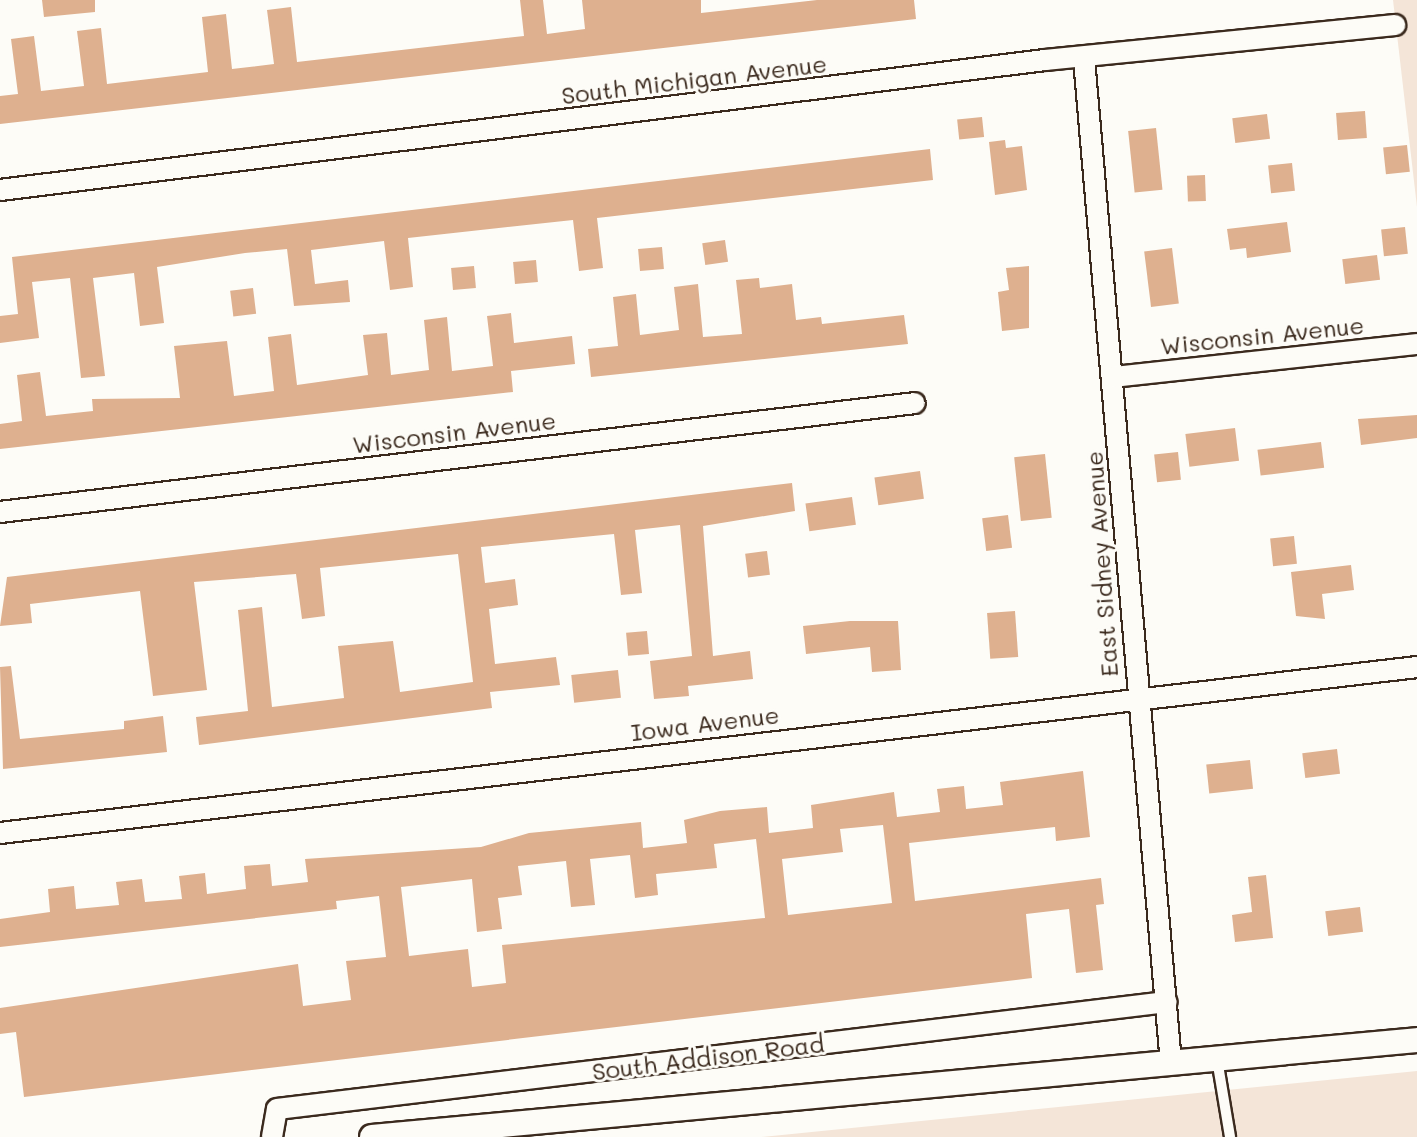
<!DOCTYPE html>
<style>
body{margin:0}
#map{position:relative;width:1417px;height:1137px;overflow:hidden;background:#fdfcf7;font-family:Mali,sans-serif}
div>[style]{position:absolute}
.built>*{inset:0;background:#f4e5d8}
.building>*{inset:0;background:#deb08f;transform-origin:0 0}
.roads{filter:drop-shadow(2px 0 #3b2a1e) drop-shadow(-2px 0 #3b2a1e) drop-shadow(0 2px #3b2a1e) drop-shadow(0 -2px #3b2a1e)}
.service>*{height:10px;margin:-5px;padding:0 5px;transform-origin:5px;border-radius:5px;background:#fdfcf7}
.minor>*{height:20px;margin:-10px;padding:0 10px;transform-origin:10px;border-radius:10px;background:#fdfcf7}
.tertiary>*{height:24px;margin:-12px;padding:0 12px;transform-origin:12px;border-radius:12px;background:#fdfcf7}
span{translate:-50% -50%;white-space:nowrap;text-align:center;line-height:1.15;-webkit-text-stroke:6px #fdfcf7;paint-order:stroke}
.street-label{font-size:24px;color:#3b2a1e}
</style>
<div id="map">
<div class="built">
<div style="clip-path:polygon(1393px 0,1417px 0,1417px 207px)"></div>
<div style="clip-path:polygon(1417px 1071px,1417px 1137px,761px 1137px)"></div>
</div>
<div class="building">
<div style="clip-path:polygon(42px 0,95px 0,95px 12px,44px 17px)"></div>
<div style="clip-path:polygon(520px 0,543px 0,547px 34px,585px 29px,582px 0,701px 0,701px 13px,817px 0,914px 0,916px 19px,0 124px,0 96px,18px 94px,11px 39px,34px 36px,41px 91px,84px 86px,77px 31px,101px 28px,107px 84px,208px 72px,202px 17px,226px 14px,232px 69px,274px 64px,267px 10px,291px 7px,297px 62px,524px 36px)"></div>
<div style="left:1365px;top:111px;width:27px;height:29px;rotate:86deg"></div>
<div style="left:1267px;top:114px;width:25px;height:35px;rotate:83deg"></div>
<div style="left:982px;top:117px;width:20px;height:25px;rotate:84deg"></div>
<div style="left:1156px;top:128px;width:62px;height:28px;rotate:84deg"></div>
<div style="clip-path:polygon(1005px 140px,1006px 148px,1022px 146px,1027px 190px,995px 195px,989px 142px)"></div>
<div style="left:1407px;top:145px;width:27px;height:24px;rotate:84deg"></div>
<div style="clip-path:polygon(930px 149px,933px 180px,597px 218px,603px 268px,579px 271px,573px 220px,408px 238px,413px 287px,390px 290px,384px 241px,311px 250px,315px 284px,348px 280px,350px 302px,294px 306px,287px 249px,245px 253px,157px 267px,164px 323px,140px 326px,134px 273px,93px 278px,105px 376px,81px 378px,70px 278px,32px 282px,39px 338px,0 343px,0 316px,18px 314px,12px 257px)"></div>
<div style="left:1292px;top:163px;width:28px;height:24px;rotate:84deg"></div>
<div style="left:1205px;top:175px;width:26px;height:18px;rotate:88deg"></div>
<div style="clip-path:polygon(1287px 222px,1291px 252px,1247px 258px,1246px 248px,1230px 250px,1227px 229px)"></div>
<div style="left:1405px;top:227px;width:27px;height:24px;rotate:84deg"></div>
<div style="left:725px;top:240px;width:22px;height:23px;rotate:82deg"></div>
<div style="left:662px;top:247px;width:22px;height:24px;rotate:85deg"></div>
<div style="left:1172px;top:248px;width:56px;height:28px;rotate:83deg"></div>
<div style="left:1377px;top:255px;width:25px;height:35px;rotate:83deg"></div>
<div style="left:536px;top:260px;width:22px;height:23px;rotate:85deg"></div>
<div style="left:474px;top:266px;width:22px;height:23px;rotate:85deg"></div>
<div style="clip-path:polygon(1029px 266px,1029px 328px,1002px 331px,998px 292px,1009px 290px,1006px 268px)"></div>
<div style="clip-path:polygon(759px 278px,760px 288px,792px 284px,796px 320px,821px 317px,822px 324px,904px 315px,908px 344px,591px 377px,588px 349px,618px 346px,613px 297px,636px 294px,640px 335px,679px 330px,674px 287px,698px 284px,703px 337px,742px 334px,736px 280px)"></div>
<div style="left:253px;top:288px;width:26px;height:23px;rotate:83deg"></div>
<div style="clip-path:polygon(511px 313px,514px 343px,572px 336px,575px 364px,511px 371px,513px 392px,0 449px,0 424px,22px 421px,17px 375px,40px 372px,46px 416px,93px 411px,92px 399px,180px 398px,174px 346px,227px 341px,234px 396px,274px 391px,268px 337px,291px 334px,297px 385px,368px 375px,363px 335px,387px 333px,391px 375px,429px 370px,424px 320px,447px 317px,452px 371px,493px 366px,487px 316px)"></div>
<div style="clip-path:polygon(1417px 415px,1417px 438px,1361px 445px,1358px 419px)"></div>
<div style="left:1235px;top:428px;width:33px;height:50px;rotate:83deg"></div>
<div style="left:1321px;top:442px;width:26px;height:64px;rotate:83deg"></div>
<div style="left:1178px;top:452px;width:28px;height:24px;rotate:84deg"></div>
<div style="left:1045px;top:454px;width:64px;height:31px;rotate:84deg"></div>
<div style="left:920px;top:471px;width:28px;height:46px;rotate:82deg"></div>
<div style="clip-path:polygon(792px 483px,795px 511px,703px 526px,713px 656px,750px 651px,753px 679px,688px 686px,689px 696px,654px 699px,650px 661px,692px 656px,680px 525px,635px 530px,642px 593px,621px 595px,614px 534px,481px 547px,485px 583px,515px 579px,518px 605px,489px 609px,495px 664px,556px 657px,560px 685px,490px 692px,492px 708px,199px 745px,196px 717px,248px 711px,238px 610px,262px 607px,272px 707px,344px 698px,338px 646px,393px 641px,400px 692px,473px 682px,458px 554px,320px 568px,325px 616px,302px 619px,296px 574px,194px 582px,207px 690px,153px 696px,140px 591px,30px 604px,32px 623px,0 626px,7px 577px)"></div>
<div style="left:852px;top:497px;width:28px;height:47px;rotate:82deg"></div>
<div style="left:1008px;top:515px;width:33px;height:26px;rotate:83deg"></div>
<div style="left:1294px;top:536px;width:28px;height:24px;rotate:84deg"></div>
<div style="left:767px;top:551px;width:24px;height:22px;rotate:83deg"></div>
<div style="clip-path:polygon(1351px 565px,1354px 590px,1322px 594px,1325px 619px,1296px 616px,1291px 572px)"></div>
<div style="left:1015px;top:611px;width:46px;height:28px;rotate:86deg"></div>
<div style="clip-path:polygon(850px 621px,898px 621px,901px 670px,872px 672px,870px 647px,806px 654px,803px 626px)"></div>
<div style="left:647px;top:631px;width:23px;height:21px;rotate:85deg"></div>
<div style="clip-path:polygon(11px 666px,20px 739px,124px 729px,124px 721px,163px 716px,167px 752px,3px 769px,0 667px)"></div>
<div style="left:618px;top:670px;width:28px;height:47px;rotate:84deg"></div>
<div style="left:1337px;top:749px;width:25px;height:35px;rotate:83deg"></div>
<div style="left:1250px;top:760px;width:29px;height:44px;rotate:84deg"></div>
<div style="clip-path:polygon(evenodd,1083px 771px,1090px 837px,1056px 841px,1055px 827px,909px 843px,915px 901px,1101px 878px,1104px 904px,1096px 905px,1103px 970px,1076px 973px,1069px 909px,1026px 914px,1032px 978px,24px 1097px,16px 1032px,0 1034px,0 1008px,298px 964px,303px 1006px,351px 1000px,346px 961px,386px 957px,379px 896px,336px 901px,337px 909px,0 947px,0 919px,50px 912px,48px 889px,74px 886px,76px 909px,119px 905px,116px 882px,142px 879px,145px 902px,182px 899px,179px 876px,205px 873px,207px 894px,246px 889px,244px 866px,270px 864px,272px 886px,308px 882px,305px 859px,481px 847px,529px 833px,641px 822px,643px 848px,687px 843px,684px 820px,720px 811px,767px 807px,769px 833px,813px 828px,811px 805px,894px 792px,897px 817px,940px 812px,937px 789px,964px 786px,966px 809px,1003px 805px,1000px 782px,1083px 771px,883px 825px,892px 903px,788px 915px,782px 859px,843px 852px,840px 829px,883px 825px,1083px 771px,756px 839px,765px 918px,502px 945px,506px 983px,472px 987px,468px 949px,409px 956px,401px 887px,472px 879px,477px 932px,502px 929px,498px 898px,522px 895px,518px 866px,566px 861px,571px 907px,595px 905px,590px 859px,630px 855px,635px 898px,658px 895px,656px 874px,717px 868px,714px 844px,756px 839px)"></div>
<div style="clip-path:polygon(1266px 875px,1273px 938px,1235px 942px,1232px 915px,1252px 912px,1248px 877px)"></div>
<div style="left:1360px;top:907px;width:25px;height:35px;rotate:83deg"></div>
</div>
<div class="roads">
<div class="service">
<div style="left:1217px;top:1059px;width:79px;rotate:80.5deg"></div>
</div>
<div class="minor">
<div style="left:1084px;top:59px;width:1009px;rotate:85.05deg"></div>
<div style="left:0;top:190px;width:1053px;rotate:-7.09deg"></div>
<div style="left:1045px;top:60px;width:352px;rotate:-5.7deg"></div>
<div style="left:1113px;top:377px;width:306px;rotate:-6.2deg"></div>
<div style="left:0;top:512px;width:921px;rotate:-6.79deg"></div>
<div style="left:0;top:833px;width:1427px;rotate:-6.68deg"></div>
<div style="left:272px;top:1137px;width:28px;rotate:-80deg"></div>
<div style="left:277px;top:1109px;width:896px;rotate:-6.86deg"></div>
</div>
<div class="tertiary">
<div style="left:372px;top:1137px;width:1049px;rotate:-5.3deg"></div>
</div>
</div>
<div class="street-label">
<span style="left:694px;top:79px;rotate:-7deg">South Michigan Avenue</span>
<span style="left:1262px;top:335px;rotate:-6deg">Wisconsin Avenue</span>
<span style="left:454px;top:432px;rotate:-7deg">Wisconsin Avenue</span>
<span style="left:1101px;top:564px;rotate:-94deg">East Sidney Avenue</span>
<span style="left:705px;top:723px;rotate:-7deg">Iowa Avenue</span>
<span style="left:708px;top:1057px;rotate:-7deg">South Addison Road</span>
</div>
</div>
